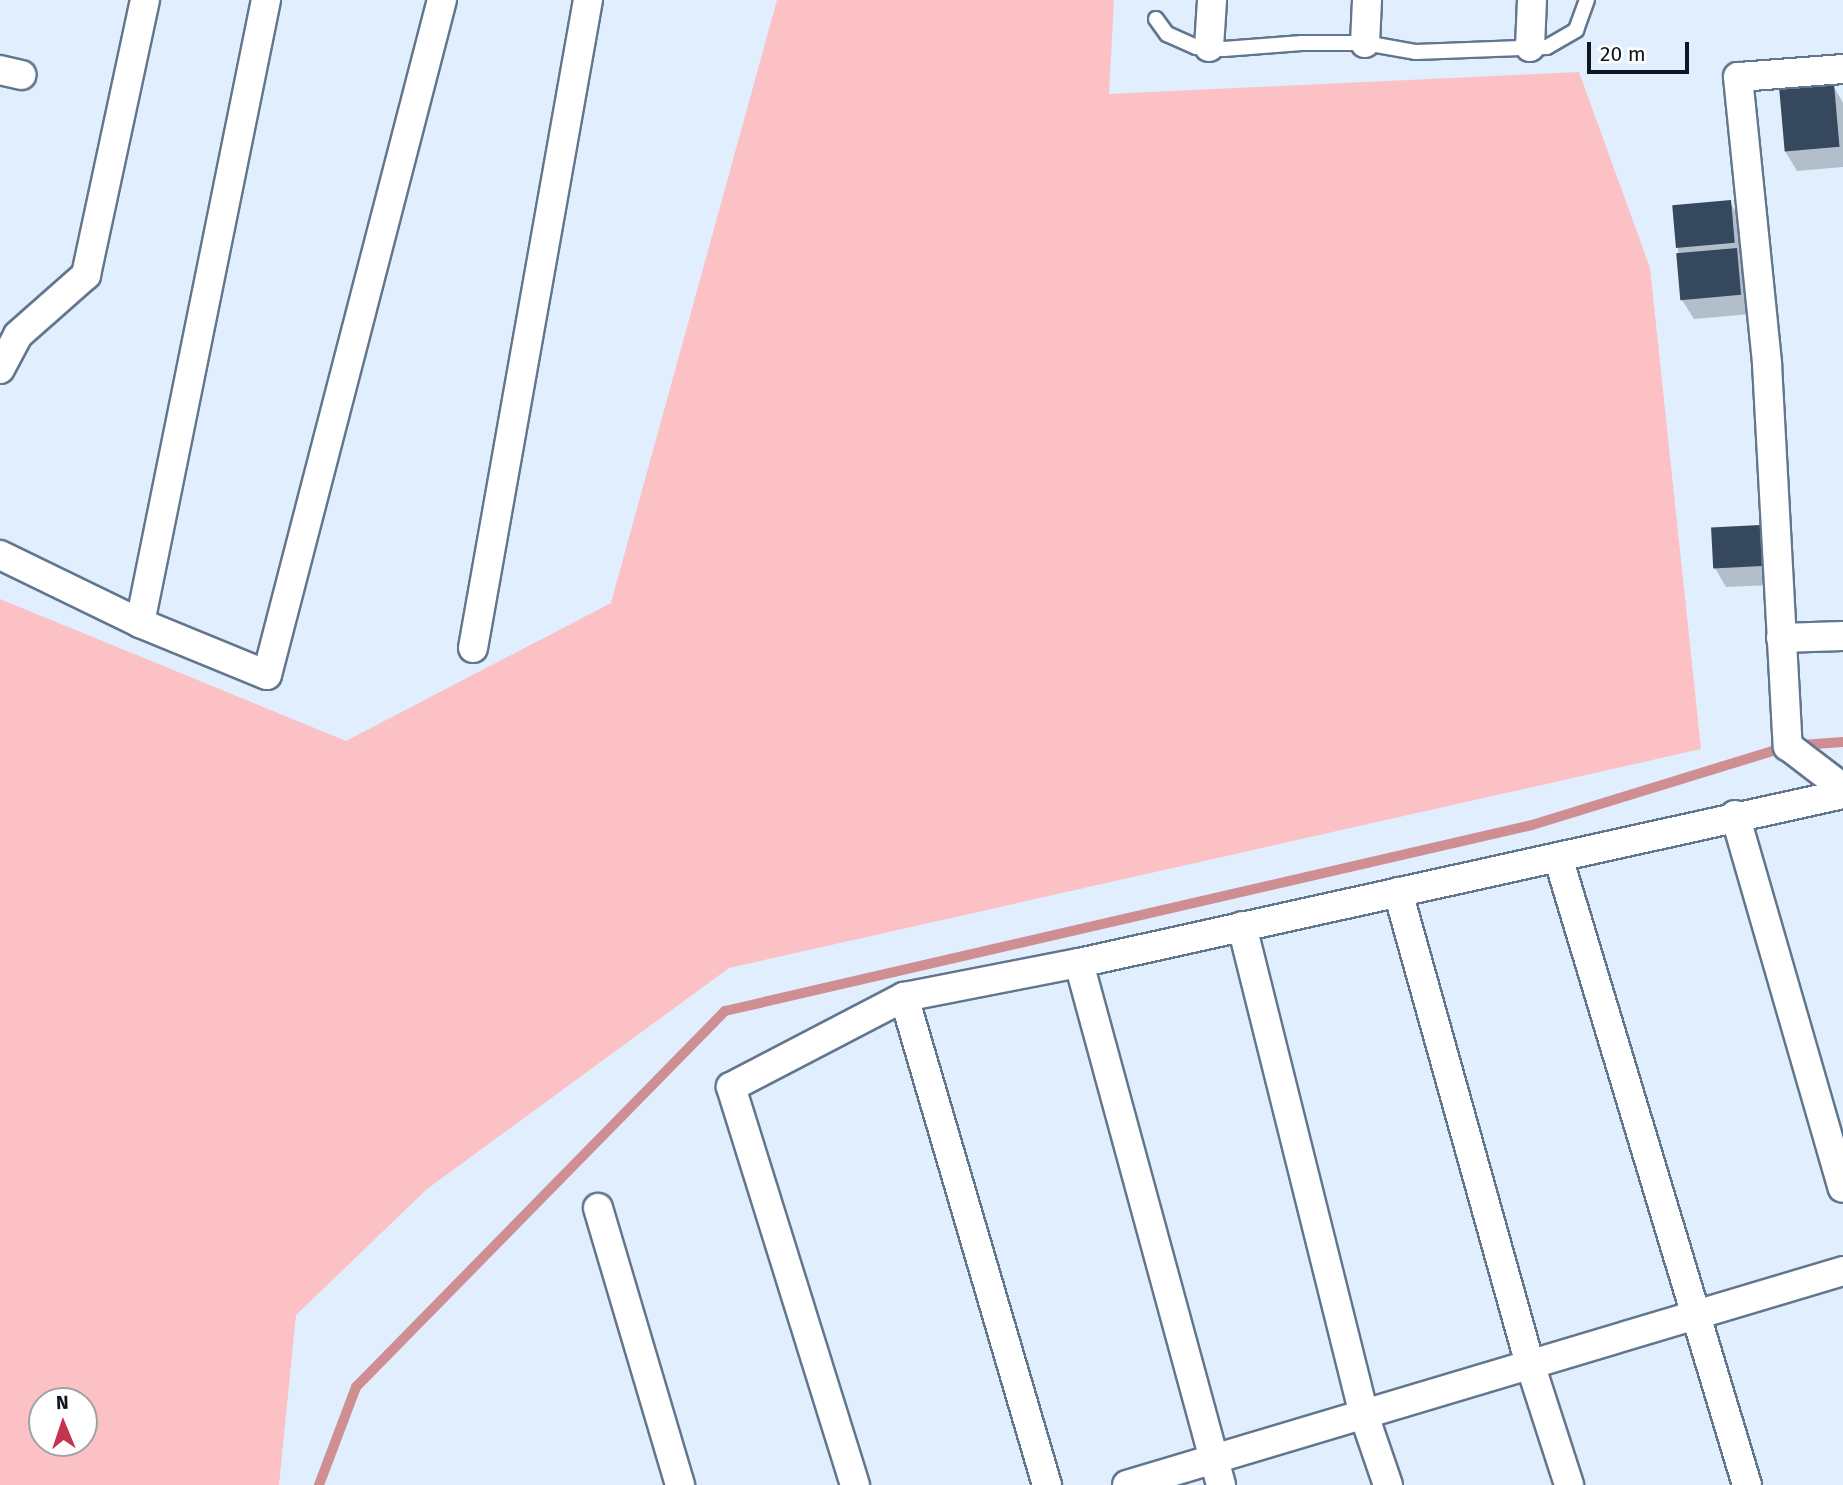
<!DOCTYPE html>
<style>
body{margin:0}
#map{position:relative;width:1843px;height:1485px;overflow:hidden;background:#e0eefe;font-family:"Fira Sans",sans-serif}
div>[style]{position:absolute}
.green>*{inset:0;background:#fbc1c4}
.shadow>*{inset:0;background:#0003}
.stream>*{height:10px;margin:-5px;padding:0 5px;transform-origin:5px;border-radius:5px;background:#ce8e92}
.building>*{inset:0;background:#36485e;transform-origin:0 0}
.roads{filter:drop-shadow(2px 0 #62768e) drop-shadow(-2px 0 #62768e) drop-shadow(0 2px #62768e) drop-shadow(0 -2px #62768e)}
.service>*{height:14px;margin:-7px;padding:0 7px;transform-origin:7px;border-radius:7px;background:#fff}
.minor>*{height:28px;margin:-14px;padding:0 14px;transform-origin:14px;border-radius:14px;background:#fff}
span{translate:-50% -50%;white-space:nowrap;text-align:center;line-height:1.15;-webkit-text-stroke:7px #fff;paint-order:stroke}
.north{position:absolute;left:28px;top:1387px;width:70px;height:70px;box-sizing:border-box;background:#fff;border:2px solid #9fa2a5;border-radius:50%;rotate:358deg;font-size:19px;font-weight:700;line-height:28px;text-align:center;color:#0e161f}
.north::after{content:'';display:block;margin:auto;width:24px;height:32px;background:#c43450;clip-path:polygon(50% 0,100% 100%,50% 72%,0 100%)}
.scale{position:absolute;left:1587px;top:42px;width:102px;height:32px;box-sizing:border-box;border:4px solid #0e161f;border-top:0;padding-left:9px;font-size:21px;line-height:24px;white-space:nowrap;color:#0e161f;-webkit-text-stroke:5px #fff;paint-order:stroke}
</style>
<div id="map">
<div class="green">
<div style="clip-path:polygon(evenodd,777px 0,1114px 0,1109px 94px,1579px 72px,1650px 268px,1701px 749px,729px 968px,427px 1189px,296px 1315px,279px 1485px,0 1485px,0 599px,346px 741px,611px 603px,777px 0,84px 1401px,84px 1443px,42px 1443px,42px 1401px,84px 1401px)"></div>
</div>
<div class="shadow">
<div style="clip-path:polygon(1833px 85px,1843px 103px,1843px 167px,1797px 171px,1785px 151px)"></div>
<div style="clip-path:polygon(1730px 202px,1741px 221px,1751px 314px,1694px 319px,1682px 300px,1678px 248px)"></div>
<div style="clip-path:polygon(1759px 526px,1770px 546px,1772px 585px,1726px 587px,1715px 568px)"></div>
</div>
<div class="stream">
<div style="left:319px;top:1485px;width:105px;rotate:-69.3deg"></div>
<div style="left:356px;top:1387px;width:527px;rotate:-45.54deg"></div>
<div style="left:725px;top:1011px;width:828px;rotate:-12.98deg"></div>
<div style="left:1532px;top:825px;width:268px;rotate:-17.1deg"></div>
<div style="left:1788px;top:746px;width:55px;rotate:-4.2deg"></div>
</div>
<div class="building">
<div style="left:1834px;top:84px;width:63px;height:55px;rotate:85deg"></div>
<div style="left:1731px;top:200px;width:43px;height:59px;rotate:85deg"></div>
<div style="left:1737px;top:248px;width:47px;height:61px;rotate:85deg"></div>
<div style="left:1760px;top:525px;width:41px;height:49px;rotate:87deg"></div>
</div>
<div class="roads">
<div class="service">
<div style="left:1156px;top:19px;width:19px;rotate:54deg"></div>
<div style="left:1167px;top:34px;width:32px;rotate:24deg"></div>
<div style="left:1196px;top:47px;width:28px;rotate:4deg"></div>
<div style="left:1224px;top:49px;width:78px;rotate:-4.4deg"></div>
<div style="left:1302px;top:43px;width:63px"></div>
<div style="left:1365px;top:43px;width:52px;rotate:10deg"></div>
<div style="left:1416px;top:52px;width:131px;rotate:-2.2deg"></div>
<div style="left:1547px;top:47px;width:34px;rotate:-30deg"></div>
<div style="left:1576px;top:30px;width:32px;rotate:-70deg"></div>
</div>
<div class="minor">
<div style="left:1365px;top:43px;width:43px;rotate:-87.3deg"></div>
<div style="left:1209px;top:47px;width:47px;rotate:-86.3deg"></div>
<div style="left:1530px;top:47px;width:47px;rotate:-87.6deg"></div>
<div style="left:1843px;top:69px;width:105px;rotate:175.6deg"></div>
<div style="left:1738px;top:77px;width:288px;rotate:84.2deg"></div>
<div style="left:1767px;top:364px;width:383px;rotate:86.9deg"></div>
<div style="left:1788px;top:746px;width:69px;rotate:37.4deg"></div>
<div style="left:0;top:70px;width:22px;rotate:13deg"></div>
<div style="left:0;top:369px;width:38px;rotate:-62deg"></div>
<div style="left:18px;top:335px;width:91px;rotate:-41.4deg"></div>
<div style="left:86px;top:275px;width:281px;rotate:-77.9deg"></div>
<div style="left:0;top:555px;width:156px;rotate:25.9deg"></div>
<div style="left:140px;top:623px;width:636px;rotate:-78.57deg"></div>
<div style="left:140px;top:623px;width:137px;rotate:22.3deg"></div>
<div style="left:267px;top:675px;width:697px;rotate:-75.47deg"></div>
<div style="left:1781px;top:638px;width:62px;rotate:-1.8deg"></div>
<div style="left:473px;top:648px;width:658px;rotate:-79.94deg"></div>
<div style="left:1735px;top:815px;width:388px;rotate:73.9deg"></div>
<div style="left:1558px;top:857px;width:656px;rotate:73.25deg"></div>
<div style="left:1398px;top:892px;width:493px;rotate:74.4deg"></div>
<div style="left:1531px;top:1367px;width:124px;rotate:72.1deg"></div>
<div style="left:1242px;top:926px;width:504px;rotate:75.99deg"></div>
<div style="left:1364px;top:1415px;width:74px;rotate:71.1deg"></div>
<div style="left:1079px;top:963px;width:541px;rotate:74.78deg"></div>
<div style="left:904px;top:997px;width:509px;rotate:73.67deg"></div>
<div style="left:598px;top:1208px;width:289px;rotate:73.5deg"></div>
<div style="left:855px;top:1485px;width:417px;rotate:-107.3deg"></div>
<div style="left:731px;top:1087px;width:195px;rotate:-27.5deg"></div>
<div style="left:904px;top:997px;width:178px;rotate:-11deg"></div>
<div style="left:1079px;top:963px;width:782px;rotate:-12.47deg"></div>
<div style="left:1127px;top:1485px;width:747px;rotate:-16.64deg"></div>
</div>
</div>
<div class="north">N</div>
<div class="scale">20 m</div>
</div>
